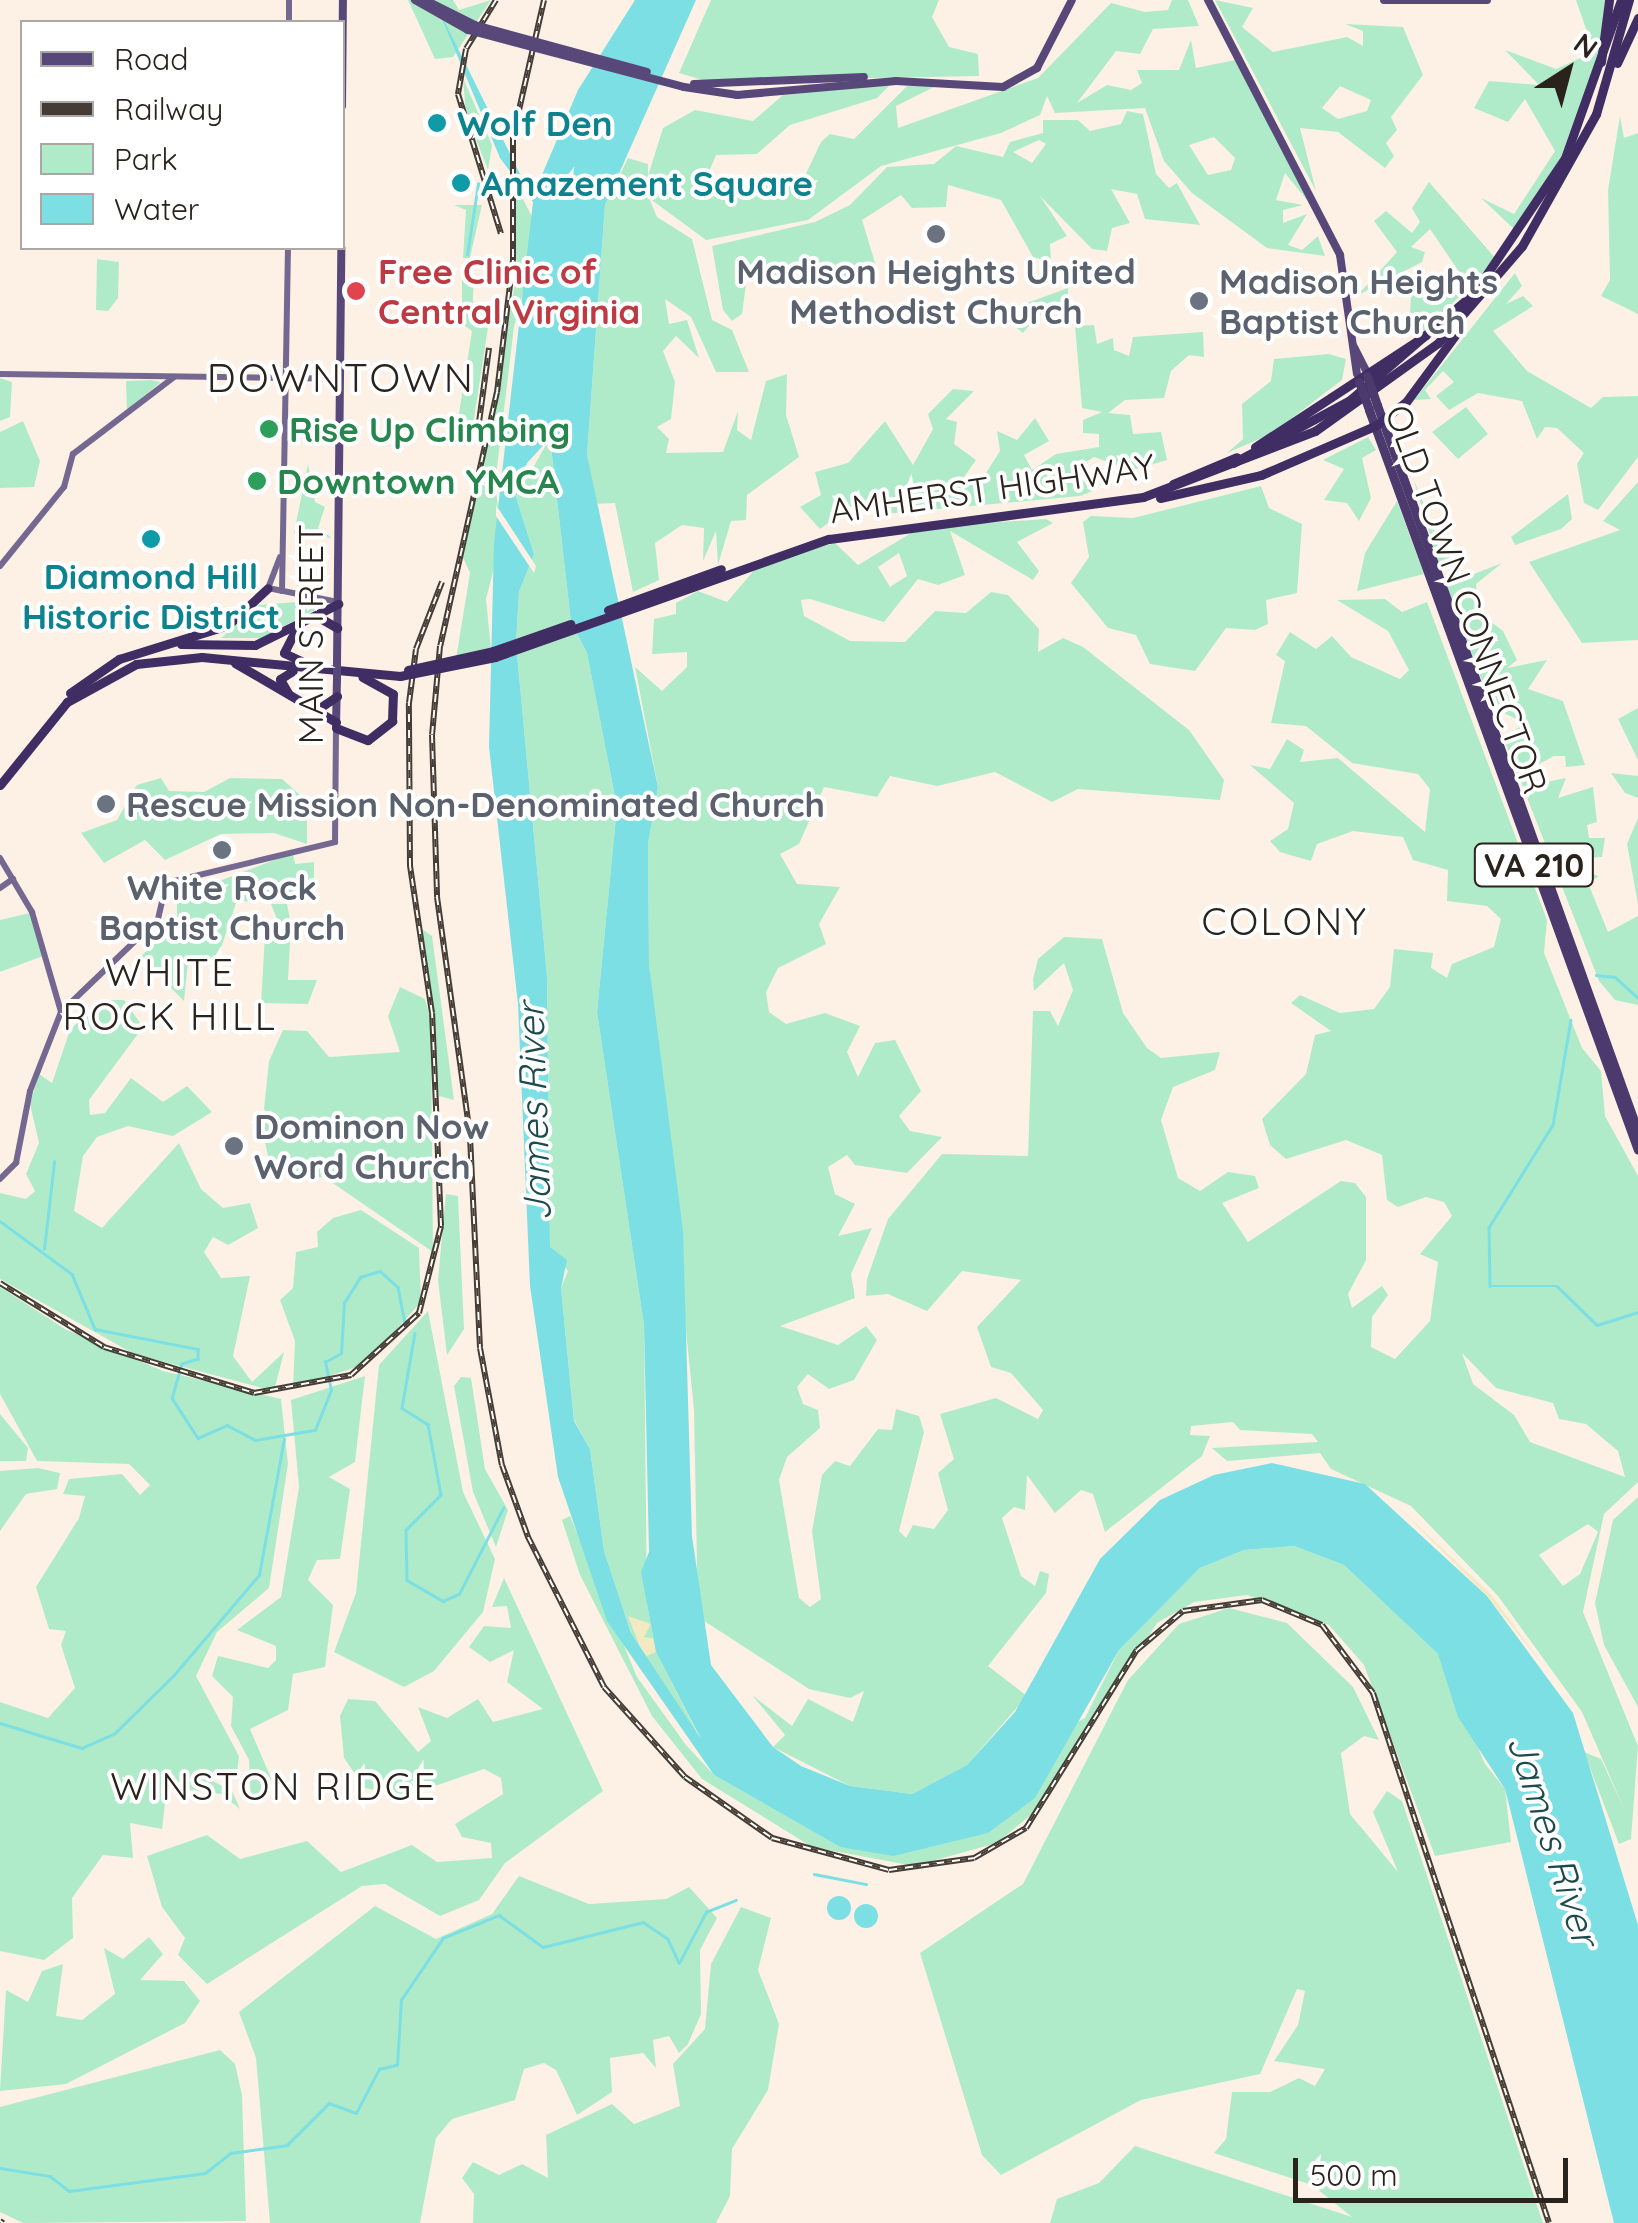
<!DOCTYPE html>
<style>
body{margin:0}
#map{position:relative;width:1638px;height:2223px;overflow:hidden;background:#fdf1e6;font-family:Quicksand,sans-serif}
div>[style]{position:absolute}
.green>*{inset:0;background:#b0ebc9}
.sand>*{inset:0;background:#f3eac4}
.water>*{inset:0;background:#7cdfe3}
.round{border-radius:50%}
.pier>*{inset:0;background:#fdf1e6}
.stream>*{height:2.5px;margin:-1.25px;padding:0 1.25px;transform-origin:1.25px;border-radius:1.25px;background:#7cdfe3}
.secondary>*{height:6px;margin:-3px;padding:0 3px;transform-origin:3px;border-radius:3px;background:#746891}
.primary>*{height:8px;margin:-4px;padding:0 4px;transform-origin:4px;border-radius:4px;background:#574879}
.trunk>*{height:9px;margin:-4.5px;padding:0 4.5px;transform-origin:4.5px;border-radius:4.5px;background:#4c3a6e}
.motorway>*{height:9px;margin:-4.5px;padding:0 4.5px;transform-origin:4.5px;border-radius:4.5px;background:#402d63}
.rail>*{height:6px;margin-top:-3px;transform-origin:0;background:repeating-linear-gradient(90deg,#fff 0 8px,#453d35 0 16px);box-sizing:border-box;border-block:2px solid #453d35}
.primary-bridge>*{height:8px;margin:-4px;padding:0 4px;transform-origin:4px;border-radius:4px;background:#574879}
.trunk-bridge>*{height:9px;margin:-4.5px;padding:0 4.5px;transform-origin:4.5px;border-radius:4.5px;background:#4c3a6e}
.motorway-bridge>*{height:9px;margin:-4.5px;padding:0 4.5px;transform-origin:4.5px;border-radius:4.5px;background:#402d63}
.dots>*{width:28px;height:28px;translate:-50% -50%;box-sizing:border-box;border:5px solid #fff;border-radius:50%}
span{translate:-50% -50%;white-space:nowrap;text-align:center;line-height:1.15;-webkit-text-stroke:8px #fff;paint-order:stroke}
.shield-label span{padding:2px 8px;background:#fff;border:2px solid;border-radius:8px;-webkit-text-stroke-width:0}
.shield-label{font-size:32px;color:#2a231c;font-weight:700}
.culture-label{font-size:35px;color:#0d838f;font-weight:700}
.left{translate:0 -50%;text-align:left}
.health-label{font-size:35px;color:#be3a42;font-weight:700}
.worship-label{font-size:35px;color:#5b616d;font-weight:700}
.leisure-label{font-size:35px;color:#27864d;font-weight:700}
.street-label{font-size:35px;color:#2a231c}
.neighbourhood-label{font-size:38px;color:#2a231c;letter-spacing:2.5px}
.water-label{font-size:38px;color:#1d4a4c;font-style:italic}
.quarter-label{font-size:40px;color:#2a231c;letter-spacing:2.5px}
.legend{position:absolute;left:20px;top:20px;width:325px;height:230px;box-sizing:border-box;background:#fff;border:2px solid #aaa7a4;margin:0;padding:12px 18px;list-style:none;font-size:30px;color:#2a231c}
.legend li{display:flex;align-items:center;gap:20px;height:50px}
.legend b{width:50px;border:2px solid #aaa7a4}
.north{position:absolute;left:1518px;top:20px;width:100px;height:100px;-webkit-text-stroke:8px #fff;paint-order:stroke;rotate:36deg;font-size:28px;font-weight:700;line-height:40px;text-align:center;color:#2a231c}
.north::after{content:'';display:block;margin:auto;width:35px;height:45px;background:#2a231c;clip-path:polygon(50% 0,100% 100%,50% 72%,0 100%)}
.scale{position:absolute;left:1293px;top:2158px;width:275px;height:45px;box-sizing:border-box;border:5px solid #2a231c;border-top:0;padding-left:12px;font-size:30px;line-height:35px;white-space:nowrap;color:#2a231c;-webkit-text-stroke:8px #fff;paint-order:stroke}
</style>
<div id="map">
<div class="green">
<div style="clip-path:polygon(408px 0,453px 0,459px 10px,491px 0,453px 57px,435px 59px)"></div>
<div style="clip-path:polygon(711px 0,939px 0,932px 17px,949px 47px,978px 54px,979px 76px,706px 81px,679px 73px)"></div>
<div style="clip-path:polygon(evenodd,1172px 0,1188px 0,1199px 26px,1153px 29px,1140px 54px,1116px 51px,1077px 103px,1107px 85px,1131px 90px,1142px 83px,1137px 70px,1179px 70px,1191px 40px,1196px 68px,1240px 59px,1314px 209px,1285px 173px,1276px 200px,1303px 205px,1283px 210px,1283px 223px,1307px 214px,1288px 245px,1302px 250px,1318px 236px,1325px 256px,1267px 248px,1192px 193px,1164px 161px,1145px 108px,1055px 113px,1047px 96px,1040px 115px,1001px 133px,881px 166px,808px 220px,706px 240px,649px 198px,657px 217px,692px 239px,712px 320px,732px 330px,749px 372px,716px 372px,691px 317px,665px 299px,669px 324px,687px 320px,699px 358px,676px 336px,663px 351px,675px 382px,671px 419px,657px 427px,669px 439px,666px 453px,723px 452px,738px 411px,737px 430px,751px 440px,766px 381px,787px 374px,786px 415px,799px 457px,747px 495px,746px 520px,731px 521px,718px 565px,716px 531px,703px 561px,704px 528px,682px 525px,655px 543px,659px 580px,633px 592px,615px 503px,593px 504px,587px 455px,605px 205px,628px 158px,648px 164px,648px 176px,663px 128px,695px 110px,753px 121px,783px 95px,891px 84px,877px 98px,790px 125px,757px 154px,716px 155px,708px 174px,734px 189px,803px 180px,821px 142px,830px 134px,854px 139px,907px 86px,942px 83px,896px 106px,898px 128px,1038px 78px,1111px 3px,1145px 12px,1168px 10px,1172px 0,1214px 137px,1235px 158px,1231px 170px,1208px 175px,1189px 145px,1214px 137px)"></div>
<div style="clip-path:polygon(evenodd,1215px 0,1253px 8px,1242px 27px,1273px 52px,1347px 37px,1363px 46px,1363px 31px,1345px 24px,1403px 27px,1423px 75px,1391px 117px,1397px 130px,1386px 143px,1394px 156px,1385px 168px,1338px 132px,1300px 128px,1316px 191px,1215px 0,1340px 86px,1371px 100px,1367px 111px,1338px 119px,1322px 108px,1340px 86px)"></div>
<div style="clip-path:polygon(1576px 0,1605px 0,1598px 68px,1574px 135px,1516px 231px,1481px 198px,1514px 214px,1555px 151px,1525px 99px,1508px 122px,1474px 108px,1489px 81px,1539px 85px,1505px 50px,1556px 69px,1594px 52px)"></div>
<div style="clip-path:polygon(463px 78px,492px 145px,488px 170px,466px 114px)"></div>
<div style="clip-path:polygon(evenodd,1127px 111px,1143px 114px,1156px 174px,1169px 188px,1177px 183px,1200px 225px,1145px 219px,1137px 194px,1111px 189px,1130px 223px,1112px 228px,1107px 251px,1092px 249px,1040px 196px,1067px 236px,1050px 244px,1051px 262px,1033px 257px,1001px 200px,948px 185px,946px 207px,912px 208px,901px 195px,862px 220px,876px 266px,841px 279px,831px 264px,813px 272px,803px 264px,791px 280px,761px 271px,747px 277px,742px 314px,732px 321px,723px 310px,712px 246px,815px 222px,850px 205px,887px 167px,934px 164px,956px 146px,1003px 157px,1010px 142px,1043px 133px,1043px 120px,1078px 120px,1090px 131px,1121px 124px,1127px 111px,1039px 140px,1046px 144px,1032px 163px,1013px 152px,1039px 140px)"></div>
<div style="clip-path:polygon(1620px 116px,1624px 138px,1638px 133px,1638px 314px,1601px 296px,1610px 280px,1608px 190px)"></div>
<div style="clip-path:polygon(512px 177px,539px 231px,514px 327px,495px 484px,502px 537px,486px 599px,491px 649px,456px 659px,470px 573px,462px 555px,517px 273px)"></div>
<div style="clip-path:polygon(1429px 182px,1497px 260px,1424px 331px,1410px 315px,1411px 294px,1432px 299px,1468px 285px,1430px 229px,1411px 247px,1425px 252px,1422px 262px,1358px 295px,1397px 252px,1374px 221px,1386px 211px,1412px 233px,1420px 222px,1412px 208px)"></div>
<div style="clip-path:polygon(454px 205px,482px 205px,470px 258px,463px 258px,466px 210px)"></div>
<div style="clip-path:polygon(97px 259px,119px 262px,118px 298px,108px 311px,96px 310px)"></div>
<div style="clip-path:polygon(462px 263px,474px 278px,472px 319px,489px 321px,471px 438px,455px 439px,472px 331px,462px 324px)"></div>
<div style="clip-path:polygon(1515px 273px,1522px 286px,1506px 304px,1523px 296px,1533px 306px,1493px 331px,1527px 371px,1591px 408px,1603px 397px,1638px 396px,1638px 457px,1598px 510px,1584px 503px,1577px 464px,1584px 453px,1557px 428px,1545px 427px,1537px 439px,1522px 401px,1478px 393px,1449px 410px,1436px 396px,1454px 382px,1443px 371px,1425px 390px,1431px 399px,1414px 400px)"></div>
<div style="clip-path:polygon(1068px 288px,1068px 305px,1037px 316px,1023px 333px,1014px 326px,1024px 304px)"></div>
<div style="clip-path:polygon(1094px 325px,1097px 344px,1113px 338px,1114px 350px,1129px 356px,1133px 337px,1203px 332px,1204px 357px,1189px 355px,1171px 371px,1164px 398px,1125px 400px,1108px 413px,1130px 415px,1133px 434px,1161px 432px,1167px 460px,1132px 470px,1094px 457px,1071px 471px,1095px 490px,1080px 496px,884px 514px,878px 501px,853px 505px,820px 529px,800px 507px,821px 495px,815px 472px,848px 463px,885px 421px,913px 465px,933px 429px,928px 414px,953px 389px,974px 391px,946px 419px,957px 422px,954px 444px,976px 460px,957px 487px,986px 473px,1000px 451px,997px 431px,1017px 440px,1035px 418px,1049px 441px,1024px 455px,1032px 470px,1056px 454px,1099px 447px,1099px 434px,1083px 433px,1083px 420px,1102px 412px,1082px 408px,1075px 326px)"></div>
<div style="clip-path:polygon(1329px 354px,1346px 359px,1342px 380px,1271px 434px,1227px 453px,1243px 439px,1242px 404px,1271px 381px,1274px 359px)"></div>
<div style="clip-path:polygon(0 378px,12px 382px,10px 417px,0 421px)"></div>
<div style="clip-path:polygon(126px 381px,151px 380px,161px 382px,127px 410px)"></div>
<div style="clip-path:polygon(1466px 407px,1488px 434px,1458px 459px,1432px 432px)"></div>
<div style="clip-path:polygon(23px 421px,40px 461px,34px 487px,0 488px,0 432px)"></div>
<div style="clip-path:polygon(1368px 437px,1376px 450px,1362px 458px,1371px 498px,1359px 521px,1347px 503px,1324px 500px,1344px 469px,1323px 460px)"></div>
<div style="clip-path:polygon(550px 438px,571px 622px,587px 653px,617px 807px,597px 1012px,644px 1325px,647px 1604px,656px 1652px,701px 1740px,631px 1633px,604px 1551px,590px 1449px,574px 1420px,561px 1288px,568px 1271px,550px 1247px,547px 976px,516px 643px,519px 592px,534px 554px,516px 497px)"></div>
<div style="clip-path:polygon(308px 464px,315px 502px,325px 507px,318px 528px,332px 538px,294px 533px)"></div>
<div style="clip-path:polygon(1413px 478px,1441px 546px,1458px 565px,1439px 565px)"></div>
<div style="clip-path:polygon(1638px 482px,1638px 640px,1582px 643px,1529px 562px,1620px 530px,1603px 521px)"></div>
<div style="clip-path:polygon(1261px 486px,1269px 508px,1302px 524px,1297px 593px,1266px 600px,1268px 624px,1255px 630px,1226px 628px,1195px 671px,1150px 664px,1136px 635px,1108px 628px,1071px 583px,1089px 557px,1083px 522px,1091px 516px,1133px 518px)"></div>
<div style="clip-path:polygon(1568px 494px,1572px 519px,1561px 529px,1515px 545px,1511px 537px)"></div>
<div style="clip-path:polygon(1397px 501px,1424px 574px,1357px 591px,1365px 553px)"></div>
<div style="clip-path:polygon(evenodd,1046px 519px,1053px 523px,1017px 542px,1039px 571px,1033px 580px,950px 531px,965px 575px,938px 585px,918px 579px,884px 622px,810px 599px,801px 600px,804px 616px,850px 641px,905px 642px,935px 611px,966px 613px,991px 592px,1008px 595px,1039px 629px,1038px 652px,1063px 638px,1083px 647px,1189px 730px,1224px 780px,1220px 800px,1078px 789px,1052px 802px,995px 772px,937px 786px,890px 776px,877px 797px,824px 787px,799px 844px,780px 854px,797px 884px,840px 887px,819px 924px,826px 944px,778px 968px,766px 992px,769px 1012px,786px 1024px,825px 1013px,860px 1026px,847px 1052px,858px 1077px,875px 1043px,895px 1040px,921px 1091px,899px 1116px,910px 1131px,942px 1137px,907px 1173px,855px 1165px,847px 1155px,828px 1167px,835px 1194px,855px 1204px,838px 1236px,872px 1228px,851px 1274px,855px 1298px,780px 1326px,838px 1345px,866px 1326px,877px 1340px,854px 1380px,829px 1389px,808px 1374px,797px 1387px,803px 1404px,818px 1410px,820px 1428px,787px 1457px,779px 1480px,799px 1598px,810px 1607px,821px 1599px,812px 1531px,822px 1475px,835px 1461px,850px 1466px,878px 1429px,892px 1430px,896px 1409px,919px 1416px,924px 1432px,899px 1531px,906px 1538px,913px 1525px,934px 1529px,948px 1510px,938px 1473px,954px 1459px,940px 1414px,996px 1398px,1038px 1419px,1043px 1410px,1011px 1373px,991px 1367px,977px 1327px,1021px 1280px,962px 1271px,927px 1311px,888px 1294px,866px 1296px,867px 1279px,888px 1219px,942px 1154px,1028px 1156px,1033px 1011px,1050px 1011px,1058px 1026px,1073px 990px,1064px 963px,1034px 991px,1033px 979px,1038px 959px,1064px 937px,1102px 939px,1123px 1013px,1147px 1048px,1161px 1058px,1220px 1052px,1215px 1070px,1173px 1087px,1161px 1120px,1178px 1178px,1200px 1191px,1228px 1172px,1255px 1176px,1259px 1188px,1222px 1203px,1248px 1242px,1341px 1181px,1355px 1183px,1366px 1197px,1366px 1260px,1348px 1294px,1352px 1308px,1382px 1286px,1388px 1295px,1372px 1317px,1371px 1347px,1395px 1359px,1430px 1321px,1438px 1262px,1420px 1254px,1452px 1216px,1444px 1202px,1426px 1197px,1398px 1207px,1387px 1200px,1382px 1155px,1346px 1140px,1286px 1159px,1270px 1145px,1262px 1119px,1306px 1074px,1315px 1035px,1331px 1031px,1291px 1003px,1300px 995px,1340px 1013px,1374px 1009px,1390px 987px,1394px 949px,1433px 953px,1431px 968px,1447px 978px,1452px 964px,1494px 947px,1501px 919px,1487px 906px,1447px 901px,1448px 870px,1413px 860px,1403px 837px,1353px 831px,1317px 844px,1311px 861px,1280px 852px,1270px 841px,1288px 829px,1294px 803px,1250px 765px,1270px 769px,1287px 739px,1304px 750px,1300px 762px,1338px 758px,1425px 832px,1430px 789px,1418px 774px,1352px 763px,1306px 726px,1271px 723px,1285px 661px,1276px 655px,1290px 632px,1316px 649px,1332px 636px,1351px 657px,1400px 679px,1409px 670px,1388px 631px,1337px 600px,1385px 599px,1402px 612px,1427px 602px,1547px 920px,1544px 953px,1582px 1048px,1601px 1071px,1605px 1116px,1638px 1176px,1638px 1482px,1604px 1514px,1583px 1612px,1638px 1746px,1631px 1839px,1619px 1844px,1584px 1752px,1601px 1759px,1625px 1811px,1582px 1712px,1498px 1596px,1411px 1506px,1331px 1469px,1320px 1453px,1227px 1461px,1212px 1448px,1318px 1442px,1312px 1434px,1240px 1430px,1233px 1422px,1191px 1426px,1190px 1435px,1210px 1436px,1202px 1456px,1105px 1532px,1093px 1494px,1081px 1490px,1055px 1513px,1027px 1475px,1025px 1510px,1014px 1507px,1002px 1518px,1021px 1576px,1035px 1586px,1040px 1571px,1049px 1574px,1046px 1593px,988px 1666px,1027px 1696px,967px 1765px,912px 1794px,850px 1786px,773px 1747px,785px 1735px,752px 1695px,792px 1726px,808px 1699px,853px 1722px,864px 1691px,850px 1698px,809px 1689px,698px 1617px,694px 1410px,649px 964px,648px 844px,658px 787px,635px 667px,662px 691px,687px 667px,687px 652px,652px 654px,654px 619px,676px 614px,676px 603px,698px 591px,727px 602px,756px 568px,779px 559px,835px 543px,858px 565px,921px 527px,1046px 519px,899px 553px,907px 576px,890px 587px,878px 567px,899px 553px,1046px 519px,1462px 1353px,1496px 1388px,1553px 1403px,1559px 1419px,1586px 1424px,1618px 1451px,1625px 1477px,1530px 1442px,1514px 1415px,1473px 1384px,1462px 1353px,1046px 519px,1588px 1524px,1598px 1532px,1580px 1574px,1563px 1586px,1539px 1555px,1588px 1524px)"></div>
<div style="clip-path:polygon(1502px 563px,1476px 584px,1478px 612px,1503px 631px,1517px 660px,1507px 668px,1547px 660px,1528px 689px,1563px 701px,1585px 765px,1566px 767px,1565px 756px,1554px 756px,1526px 771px,1531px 785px,1566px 778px,1558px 798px,1593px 787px,1597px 822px,1587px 825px,1589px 838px,1605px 838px,1602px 857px,1581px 858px,1581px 870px,1599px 876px,1588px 883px,1608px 932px,1638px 916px,1638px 1005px,1615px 1000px,1599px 981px,1504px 739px,1524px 723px,1492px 707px,1446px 585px)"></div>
<div style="clip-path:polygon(297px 602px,321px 607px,261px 638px,221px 638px,258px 605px)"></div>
<div style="clip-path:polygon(1638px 708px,1638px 760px,1618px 719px)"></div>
<div style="clip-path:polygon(1611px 773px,1638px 776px,1638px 798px,1625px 793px)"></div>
<div style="clip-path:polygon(161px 778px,169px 791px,204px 792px,230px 778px,282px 779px,307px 801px,307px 844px,274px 833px,221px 834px,165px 860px,145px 840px,104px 863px,81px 833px,117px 820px,137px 785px)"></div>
<div style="clip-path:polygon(1638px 818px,1638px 904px,1627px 844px)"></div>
<div style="clip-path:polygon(293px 853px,295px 864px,314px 862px,314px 890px,236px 903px,218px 957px,188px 962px,184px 1001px,140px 957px,177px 923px,177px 897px)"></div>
<div style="clip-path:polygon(271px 904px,287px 904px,291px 924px,288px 980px,317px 980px,308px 1004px,261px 1003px,265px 935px,277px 919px)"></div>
<div style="clip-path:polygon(30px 913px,43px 956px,0 972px,0 920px)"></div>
<div style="clip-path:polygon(422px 929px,432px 936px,454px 1100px,439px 1096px)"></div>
<div style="clip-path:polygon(400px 987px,425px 999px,431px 1021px,433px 1252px,324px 1177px,293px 1181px,270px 1165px,262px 1129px,269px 1061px,283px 1030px,307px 1031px,329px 1057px,400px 1052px,388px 1016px)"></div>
<div style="clip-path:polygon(100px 1000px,124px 1000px,143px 1027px,89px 1100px,90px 1115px,105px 1113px,131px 1078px,163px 1102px,187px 1086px,212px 1112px,173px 1136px,128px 1126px,97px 1137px,83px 1156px,74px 1211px,102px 1228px,179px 1143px,201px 1189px,223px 1208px,250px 1203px,258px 1228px,228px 1245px,213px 1237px,204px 1252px,221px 1278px,250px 1276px,233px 1356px,252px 1382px,284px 1352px,274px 1391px,134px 1354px,0 1279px,0 1193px,26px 1199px,35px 1191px,26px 1174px,39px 1143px,30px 1104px,39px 1074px,52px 1083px,70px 1030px)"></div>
<div style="clip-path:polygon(446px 1194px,458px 1196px,464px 1329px,447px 1355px,438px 1280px)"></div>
<div style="clip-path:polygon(361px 1210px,419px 1248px,421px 1302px,365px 1364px,293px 1388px,295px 1341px,280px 1300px,293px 1288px,296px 1252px,318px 1247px,317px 1232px,333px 1218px)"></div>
<div style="clip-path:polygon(0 1287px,65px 1329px,163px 1371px,281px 1399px,288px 1464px,269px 1588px,217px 1632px,196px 1676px,239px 1756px,237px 1774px,197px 1773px,232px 1791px,240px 1809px,221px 1794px,167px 1787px,162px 1829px,130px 1823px,133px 1858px,103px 1855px,72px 1898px,73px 1938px,44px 1960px,0 1951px,0 1702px,48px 1718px,75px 1688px,61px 1645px,66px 1631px,49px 1629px,36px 1587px,79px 1518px,85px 1496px,63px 1494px,69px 1479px,122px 1474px,140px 1495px,150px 1485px,129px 1464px,37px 1461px,0 1394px)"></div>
<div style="clip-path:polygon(428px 1311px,463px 1492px,495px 1559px,483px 1612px,434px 1671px,404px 1687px,334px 1652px,356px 1593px,379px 1365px)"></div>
<div style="clip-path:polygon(365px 1376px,355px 1462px,329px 1477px,350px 1489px,340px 1559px,317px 1560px,308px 1580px,333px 1605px,325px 1667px,293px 1674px,288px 1710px,250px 1729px,274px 1785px,251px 1805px,249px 1760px,231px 1726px,233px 1697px,212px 1676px,218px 1656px,268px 1668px,276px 1660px,276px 1646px,237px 1630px,281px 1597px,299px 1487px,291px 1400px)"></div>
<div style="clip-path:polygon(461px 1377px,471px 1378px,485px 1469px,508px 1510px,496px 1547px,473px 1492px,454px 1386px)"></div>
<div style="clip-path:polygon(0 1414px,28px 1448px,26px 1461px,0 1461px)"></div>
<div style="clip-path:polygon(38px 1468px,60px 1473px,57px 1489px,26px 1494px,0 1531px,0 1471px)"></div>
<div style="clip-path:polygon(1638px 1497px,1638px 1707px,1604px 1645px,1595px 1603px,1613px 1520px)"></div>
<div style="clip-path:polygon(570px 1516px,637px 1677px,686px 1745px,714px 1775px,840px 1847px,1085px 1718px,1119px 1650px,1200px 1568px,1244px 1550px,1294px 1546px,1344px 1565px,1438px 1654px,1485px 1764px,1505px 1789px,1511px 1842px,1435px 1856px,1364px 1665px,1329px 1625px,1247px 1595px,1194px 1602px,1157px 1623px,1038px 1809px,997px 1843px,914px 1866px,812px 1847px,702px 1779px,652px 1716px,580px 1575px,562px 1520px)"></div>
<div style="clip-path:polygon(504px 1578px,603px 1791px,505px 1863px,479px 1900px,440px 1916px,385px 1884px,362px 1886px,207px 1984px,178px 1955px,185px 1938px,162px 1907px,147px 1856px,207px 1835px,240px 1859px,307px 1841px,341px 1872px,412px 1845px,437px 1862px,492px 1858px,491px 1843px,462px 1837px,455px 1824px,503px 1794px,501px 1778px,484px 1769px,406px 1796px,365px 1788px,344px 1758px,340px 1716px,348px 1699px,375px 1701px,418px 1752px,431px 1741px,418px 1707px,447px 1718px,478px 1699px,493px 1722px,543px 1709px,507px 1682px,514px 1650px,490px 1662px,469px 1647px,484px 1626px,511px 1628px,507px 1606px,492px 1607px)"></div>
<div style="clip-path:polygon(1229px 1608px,1287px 1623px,1353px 1687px,1379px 1740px,1364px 1736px,1341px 1753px,1350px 1814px,1398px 1872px,1373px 1812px,1387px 1791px,1402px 1801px,1543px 2223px,1050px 2223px,1057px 2199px,1099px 2183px,1135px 2146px,1352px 2217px,1312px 2185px,1214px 2153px,1226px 2139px,1232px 2092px,1270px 2092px,1299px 2078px,1315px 2086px,1325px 2069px,1274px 2061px,1298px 2025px,1305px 1991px,1297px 1989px,1260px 2074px,1141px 2100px,1001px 2175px,982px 2155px,920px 1953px,1023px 1884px,1128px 1680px,1179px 1624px)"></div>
<div style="clip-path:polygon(519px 1876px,589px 1904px,666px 1899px,689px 1887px,717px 1918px,700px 1950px,701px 2014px,688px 2044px,679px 2053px,669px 2036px,653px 2040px,656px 2068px,643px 2053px,610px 2058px,612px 2092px,577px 2115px,556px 2070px,544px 2063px,524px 2069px,515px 2100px,452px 2119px,436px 2138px,420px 2223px,270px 2223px,256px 2058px,239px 2012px,375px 1906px,436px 1939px,492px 1914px)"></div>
<div style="clip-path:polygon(741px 1907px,771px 1918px,758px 1970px,779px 2024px,768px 2090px,732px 2149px,730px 2196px,716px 2223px,473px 2223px,474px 2194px,462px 2178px,473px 2162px,499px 2175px,522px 2164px,548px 2178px,546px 2135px,612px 2104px,634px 2124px,680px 2106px,673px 2064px,705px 2029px,711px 1964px)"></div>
<div style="clip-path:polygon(149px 1937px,163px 1954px,140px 1980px,184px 1981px,200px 2001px,185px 2023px,66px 2084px,0 2091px,6px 1990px,28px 2002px,42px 1971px,63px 1964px,56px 2016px,82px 2020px,115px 1994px,104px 1948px,123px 1959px)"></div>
<div style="clip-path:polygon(220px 2050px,235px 2064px,242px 2095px,246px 2221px,23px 2223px,0 2212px,0 2107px)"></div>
</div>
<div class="sand">
<div style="clip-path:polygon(1395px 1504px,1491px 1594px,1543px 1665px,1487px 1596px)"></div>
<div style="clip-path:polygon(628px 1616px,651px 1624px,644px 1637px,656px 1639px,656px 1652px,644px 1657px)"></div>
</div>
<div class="water">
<div style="clip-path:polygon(evenodd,434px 0,520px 174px,536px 189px,578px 90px,635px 0,696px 0,605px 205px,587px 455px,658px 787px,648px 844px,649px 964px,683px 1231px,692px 1536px,711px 1665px,773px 1747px,801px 1766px,850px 1786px,912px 1794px,967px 1765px,1015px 1712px,1100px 1559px,1160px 1500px,1214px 1475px,1272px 1463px,1365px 1484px,1487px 1596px,1573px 1713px,1638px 1925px,1638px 2223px,1614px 2223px,1505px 1789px,1458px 1717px,1438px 1654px,1344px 1565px,1294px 1546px,1244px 1550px,1200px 1568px,1119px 1650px,1035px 1798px,988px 1833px,893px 1856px,840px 1847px,714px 1775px,607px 1621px,558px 1477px,530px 1286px,518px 1004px,489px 747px,494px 543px,533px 202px,500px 158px,434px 0,550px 438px,571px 622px,587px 653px,617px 807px,597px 1012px,644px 1325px,649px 1552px,641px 1572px,656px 1652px,701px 1739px,631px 1633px,604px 1551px,590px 1449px,574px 1421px,561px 1288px,567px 1260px,550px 1247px,547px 976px,516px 643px,519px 592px,534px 554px,516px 497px,527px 463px,550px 438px)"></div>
<div class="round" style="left:827px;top:1896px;width:24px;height:24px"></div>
<div class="round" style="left:854px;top:1904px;width:24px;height:24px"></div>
</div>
<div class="pier">
<div style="clip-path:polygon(496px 505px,536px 566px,534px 573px,496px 516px)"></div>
</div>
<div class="stream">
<div style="left:467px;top:255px;width:72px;rotate:-81.2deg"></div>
<div style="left:1596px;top:975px;width:19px;rotate:6deg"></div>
<div style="left:1615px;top:977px;width:31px;rotate:42deg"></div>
<div style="left:1571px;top:1020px;width:107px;rotate:99.7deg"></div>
<div style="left:1553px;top:1125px;width:121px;rotate:121.9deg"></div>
<div style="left:1489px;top:1228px;width:58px;rotate:89deg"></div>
<div style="left:1490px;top:1286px;width:67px"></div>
<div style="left:1557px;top:1286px;width:56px;rotate:44.3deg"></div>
<div style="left:1597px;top:1325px;width:43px;rotate:-17.6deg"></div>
<div style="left:0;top:1221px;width:89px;rotate:36.4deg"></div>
<div style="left:72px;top:1274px;width:60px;rotate:67.3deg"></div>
<div style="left:95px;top:1329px;width:105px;rotate:11deg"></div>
<div style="left:198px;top:1349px;width:10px;rotate:90deg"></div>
<div style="left:198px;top:1359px;width:17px;rotate:163deg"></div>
<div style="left:182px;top:1364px;width:35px;rotate:106deg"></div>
<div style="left:172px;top:1398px;width:48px;rotate:57deg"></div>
<div style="left:198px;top:1438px;width:32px;rotate:-24deg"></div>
<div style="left:227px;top:1425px;width:32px;rotate:28deg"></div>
<div style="left:255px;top:1440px;width:61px;rotate:-9.5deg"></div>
<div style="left:315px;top:1430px;width:43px;rotate:-68.2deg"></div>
<div style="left:331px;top:1390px;width:29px;rotate:-102deg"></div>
<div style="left:325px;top:1362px;width:18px;rotate:-29deg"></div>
<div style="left:341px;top:1353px;width:50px;rotate:-86.6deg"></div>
<div style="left:344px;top:1303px;width:31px;rotate:-58deg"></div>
<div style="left:360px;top:1277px;width:21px;rotate:-17deg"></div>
<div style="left:380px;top:1271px;width:24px;rotate:42deg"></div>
<div style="left:398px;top:1287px;width:36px;rotate:79deg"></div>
<div style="left:44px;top:1249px;width:88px;rotate:-83.4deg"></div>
<div style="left:415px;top:1333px;width:76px;rotate:99.8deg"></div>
<div style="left:402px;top:1408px;width:31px;rotate:32deg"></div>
<div style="left:428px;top:1424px;width:72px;rotate:79.6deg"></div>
<div style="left:441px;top:1495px;width:49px;rotate:135deg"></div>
<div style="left:406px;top:1530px;width:50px;rotate:88.9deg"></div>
<div style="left:407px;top:1580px;width:42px;rotate:30.3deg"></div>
<div style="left:443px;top:1601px;width:17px;rotate:-24deg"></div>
<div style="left:459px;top:1594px;width:97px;rotate:-62.9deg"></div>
<div style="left:0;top:1723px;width:86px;rotate:17deg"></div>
<div style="left:82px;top:1748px;width:36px;rotate:-24deg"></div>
<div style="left:115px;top:1733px;width:81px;rotate:-44.5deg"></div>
<div style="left:173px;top:1676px;width:133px;rotate:-49.6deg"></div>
<div style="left:259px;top:1575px;width:138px;rotate:-79.6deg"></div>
<div style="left:814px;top:1874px;width:53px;rotate:10.9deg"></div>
<div style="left:0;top:2168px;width:51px;rotate:9.1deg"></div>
<div style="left:50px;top:2176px;width:24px;rotate:38deg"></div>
<div style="left:69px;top:2191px;width:137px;rotate:-7.5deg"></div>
<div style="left:205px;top:2173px;width:33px;rotate:-38deg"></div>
<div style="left:231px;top:2153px;width:57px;rotate:-8.1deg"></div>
<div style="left:287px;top:2145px;width:59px;rotate:-45deg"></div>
<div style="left:329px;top:2103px;width:29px;rotate:20deg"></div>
<div style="left:356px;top:2113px;width:50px;rotate:-62.4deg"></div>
<div style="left:379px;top:2069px;width:18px;rotate:-13deg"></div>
<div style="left:397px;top:2065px;width:65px;rotate:-86.5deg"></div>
<div style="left:401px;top:2000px;width:75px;rotate:-55.9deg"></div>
<div style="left:443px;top:1938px;width:61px;rotate:-22.3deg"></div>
<div style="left:499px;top:1915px;width:54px;rotate:36deg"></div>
<div style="left:543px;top:1947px;width:103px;rotate:-14deg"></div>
<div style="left:643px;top:1922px;width:30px;rotate:34deg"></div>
<div style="left:668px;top:1939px;width:26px;rotate:65deg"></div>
<div style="left:679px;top:1963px;width:58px;rotate:-62.1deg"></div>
<div style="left:706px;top:1912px;width:32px;rotate:-22deg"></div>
</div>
<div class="secondary">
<div style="left:289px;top:0;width:22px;rotate:90deg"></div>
<div style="left:0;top:374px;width:340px;rotate:0.8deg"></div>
<div style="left:280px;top:557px;width:33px;rotate:111deg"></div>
<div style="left:268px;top:588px;width:71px;rotate:11.3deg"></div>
<div style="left:0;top:566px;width:102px;rotate:-51deg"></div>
<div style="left:64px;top:487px;width:34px;rotate:-75deg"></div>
<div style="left:73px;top:454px;width:127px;rotate:-37.3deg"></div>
<div style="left:282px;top:591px;width:343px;rotate:-89deg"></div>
<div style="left:0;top:858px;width:63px;rotate:59.3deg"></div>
<div style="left:32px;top:912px;width:104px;rotate:73.8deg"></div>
<div style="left:0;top:888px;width:16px;rotate:-35deg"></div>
<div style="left:0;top:1179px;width:23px;rotate:-45deg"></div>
<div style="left:16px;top:1163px;width:73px;rotate:-79deg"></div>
<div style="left:30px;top:1091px;width:85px;rotate:-68.6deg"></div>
<div style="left:61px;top:1012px;width:134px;rotate:-43.8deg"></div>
<div style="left:158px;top:919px;width:37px;rotate:-77deg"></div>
<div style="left:166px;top:883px;width:174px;rotate:-13.6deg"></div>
<div style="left:335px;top:842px;width:114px;rotate:-89.5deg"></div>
</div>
<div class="primary">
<div style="left:425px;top:0;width:56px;rotate:26.6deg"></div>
<div style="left:1208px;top:0;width:287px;rotate:62.6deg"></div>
<div style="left:1340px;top:255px;width:120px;rotate:81.9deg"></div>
<div style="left:1384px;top:0;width:103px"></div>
<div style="left:694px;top:84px;width:170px;rotate:-2.4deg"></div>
<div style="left:684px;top:87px;width:54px;rotate:8.6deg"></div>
<div style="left:737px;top:95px;width:160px;rotate:-5deg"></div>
<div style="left:896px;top:81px;width:107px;rotate:3.2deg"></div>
<div style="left:1003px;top:87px;width:39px;rotate:-29deg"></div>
<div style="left:1037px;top:68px;width:76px;rotate:-62.8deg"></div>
<div style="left:342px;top:106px;width:106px;rotate:-89.5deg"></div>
<div style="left:1354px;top:347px;width:25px;rotate:63deg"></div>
<div style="left:337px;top:663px;width:415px;rotate:-89.4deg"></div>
<div style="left:336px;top:726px;width:46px;rotate:-88.8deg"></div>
</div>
<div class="trunk">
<div style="left:1377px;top:405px;width:772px;rotate:70.25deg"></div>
<div style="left:1369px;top:410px;width:787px;rotate:70.02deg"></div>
</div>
<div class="motorway">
<div style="left:1601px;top:62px;width:63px;rotate:-82.6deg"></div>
<div style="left:1617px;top:63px;width:50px;rotate:-65deg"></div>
<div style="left:1255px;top:447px;width:204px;rotate:-33.2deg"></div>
<div style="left:1233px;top:463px;width:133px;rotate:-28.3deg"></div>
<div style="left:1350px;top:400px;width:164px;rotate:-40.8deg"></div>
<div style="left:1474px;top:293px;width:163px;rotate:-56deg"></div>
<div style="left:1565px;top:158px;width:168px;rotate:-70.5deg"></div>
<div style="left:1173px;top:484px;width:69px;rotate:-22.9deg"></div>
<div style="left:1160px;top:498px;width:104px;rotate:-12.8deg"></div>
<div style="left:1261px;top:475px;width:124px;rotate:-23.3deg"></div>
<div style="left:1375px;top:426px;width:39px;rotate:-38deg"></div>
<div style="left:1406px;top:402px;width:93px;rotate:-53.7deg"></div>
<div style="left:608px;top:610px;width:120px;rotate:-19.9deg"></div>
<div style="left:320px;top:618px;width:20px;rotate:30deg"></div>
<div style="left:294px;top:633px;width:22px;rotate:117deg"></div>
<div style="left:284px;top:653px;width:26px;rotate:25deg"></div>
<div style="left:181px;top:644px;width:74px;rotate:0.8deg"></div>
<div style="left:255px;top:645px;width:93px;rotate:-26.3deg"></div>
<div style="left:493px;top:651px;width:82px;rotate:-19.3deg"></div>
<div style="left:495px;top:657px;width:354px;rotate:-19.5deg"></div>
<div style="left:829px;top:539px;width:317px;rotate:-7.6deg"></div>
<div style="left:1143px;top:497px;width:184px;rotate:-21deg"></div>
<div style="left:1315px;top:431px;width:151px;rotate:-35.6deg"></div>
<div style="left:1438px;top:343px;width:128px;rotate:-49.1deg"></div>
<div style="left:1522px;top:246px;width:151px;rotate:-60.7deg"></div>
<div style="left:1596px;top:114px;width:119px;rotate:-73.9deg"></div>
<div style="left:235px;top:663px;width:117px;rotate:30.3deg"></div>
<div style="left:70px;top:693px;width:60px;rotate:-34.8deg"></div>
<div style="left:119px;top:659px;width:114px;rotate:-17.3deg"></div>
<div style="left:228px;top:625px;width:54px;rotate:-42.8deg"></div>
<div style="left:288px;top:693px;width:16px;rotate:-120deg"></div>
<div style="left:280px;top:679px;width:15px;rotate:-32deg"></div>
<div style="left:318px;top:709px;width:23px;rotate:-34deg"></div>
<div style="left:336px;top:728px;width:34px;rotate:21deg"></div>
<div style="left:368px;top:740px;width:31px;rotate:-38deg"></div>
<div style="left:392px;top:721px;width:27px;rotate:-88deg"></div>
<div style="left:393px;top:694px;width:35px;rotate:-151deg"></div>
<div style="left:0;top:785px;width:107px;rotate:-51.1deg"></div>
<div style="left:67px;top:702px;width:79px;rotate:-28.8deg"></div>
<div style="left:136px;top:664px;width:66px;rotate:-6.1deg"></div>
<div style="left:202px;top:657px;width:199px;rotate:5.5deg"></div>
</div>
<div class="rail">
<div style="left:496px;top:0;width:57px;rotate:121.5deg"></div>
<div style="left:466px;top:49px;width:46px;rotate:100.1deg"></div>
<div style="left:458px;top:94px;width:146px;rotate:72.9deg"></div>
<div style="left:544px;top:0;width:140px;rotate:102.8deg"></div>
<div style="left:513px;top:137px;width:123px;rotate:90deg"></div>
<div style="left:513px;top:260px;width:133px;rotate:96.9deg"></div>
<div style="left:497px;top:392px;width:260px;rotate:102.6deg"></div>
<div style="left:440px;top:646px;width:89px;rotate:95.1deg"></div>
<div style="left:432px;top:735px;width:162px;rotate:88.2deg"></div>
<div style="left:437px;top:897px;width:241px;rotate:82.1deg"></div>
<div style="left:470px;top:1136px;width:212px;rotate:87.3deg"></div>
<div style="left:480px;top:1348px;width:119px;rotate:79.4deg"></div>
<div style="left:502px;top:1465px;width:77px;rotate:70.1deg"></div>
<div style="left:528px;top:1537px;width:168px;rotate:63.1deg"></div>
<div style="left:604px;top:1687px;width:121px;rotate:48deg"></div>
<div style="left:685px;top:1777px;width:106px;rotate:35deg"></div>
<div style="left:772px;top:1838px;width:121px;rotate:15.3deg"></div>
<div style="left:889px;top:1870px;width:86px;rotate:-8deg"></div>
<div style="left:974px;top:1858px;width:60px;rotate:-30deg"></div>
<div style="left:1026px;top:1828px;width:210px;rotate:-58.1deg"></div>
<div style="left:1137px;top:1650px;width:60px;rotate:-40.3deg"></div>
<div style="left:1183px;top:1611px;width:80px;rotate:-7.9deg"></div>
<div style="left:1262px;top:1600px;width:65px;rotate:22.6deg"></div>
<div style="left:1322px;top:1625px;width:85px;rotate:53.1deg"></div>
<div style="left:1373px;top:1693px;width:558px;rotate:71.63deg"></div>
<div style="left:477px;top:437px;width:90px;rotate:-82.3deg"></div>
<div style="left:0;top:1283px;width:122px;rotate:31.6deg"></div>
<div style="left:104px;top:1347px;width:157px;rotate:17deg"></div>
<div style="left:254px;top:1393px;width:99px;rotate:-10.5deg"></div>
<div style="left:351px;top:1375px;width:92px;rotate:-42.4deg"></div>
<div style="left:419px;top:1313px;width:90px;rotate:-75.8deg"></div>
<div style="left:441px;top:1226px;width:213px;rotate:-92.4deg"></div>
<div style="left:432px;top:1013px;width:149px;rotate:-98.5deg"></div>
<div style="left:410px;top:866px;width:163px;rotate:-90.4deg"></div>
<div style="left:409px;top:703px;width:54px;rotate:-82.6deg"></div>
<div style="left:416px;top:649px;width:72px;rotate:-68.8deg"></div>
<div style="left:0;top:2221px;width:4px;rotate:34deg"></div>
</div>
<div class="primary-bridge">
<div style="left:415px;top:0;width:61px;rotate:29.5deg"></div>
<div style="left:468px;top:30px;width:223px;rotate:14.8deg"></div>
<div style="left:475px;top:25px;width:178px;rotate:15.3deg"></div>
<div style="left:337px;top:680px;width:17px;rotate:-90deg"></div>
</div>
<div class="trunk-bridge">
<div style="left:1367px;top:376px;width:31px;rotate:71deg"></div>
<div style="left:1359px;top:382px;width:30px;rotate:70deg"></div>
</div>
<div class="motorway-bridge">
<div style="left:408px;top:670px;width:87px;rotate:-12.6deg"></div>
<div style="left:400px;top:676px;width:97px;rotate:-11.3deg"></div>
</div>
<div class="dots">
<div style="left:437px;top:123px;background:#0f9aa8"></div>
<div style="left:461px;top:183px;background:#0f9aa8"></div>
<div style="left:936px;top:234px;background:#6b7280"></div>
<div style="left:356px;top:291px;background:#e0444e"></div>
<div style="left:1199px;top:301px;background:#6b7280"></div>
<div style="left:269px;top:429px;background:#2e9e5b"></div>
<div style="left:257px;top:481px;background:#2e9e5b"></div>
<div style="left:151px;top:539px;background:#0f9aa8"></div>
<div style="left:106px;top:804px;background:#6b7280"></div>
<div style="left:222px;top:850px;background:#6b7280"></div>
<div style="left:234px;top:1146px;background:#6b7280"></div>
</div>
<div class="shield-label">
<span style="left:1534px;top:865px">VA 210</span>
</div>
<div class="culture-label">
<span class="left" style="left:457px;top:123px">Wolf Den</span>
<span class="left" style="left:481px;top:183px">Amazement Square</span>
<span style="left:151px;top:596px">Diamond Hill<br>Historic District</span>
</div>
<div class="health-label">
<span class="left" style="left:378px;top:291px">Free Clinic of<br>Central Virginia</span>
</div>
<div class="worship-label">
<span style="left:936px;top:291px">Madison Heights United<br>Methodist Church</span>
<span class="left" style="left:1219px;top:301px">Madison Heights<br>Baptist Church</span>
<span class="left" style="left:126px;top:804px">Rescue Mission Non-Denominated Church</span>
<span style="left:222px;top:907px">White Rock<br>Baptist Church</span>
<span class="left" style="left:254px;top:1146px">Dominon Now<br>Word Church</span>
</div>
<div class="leisure-label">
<span class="left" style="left:289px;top:429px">Rise Up Climbing</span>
<span class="left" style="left:277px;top:481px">Downtown YMCA</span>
</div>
<div class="street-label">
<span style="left:992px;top:488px;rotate:-8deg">AMHERST HIGHWAY</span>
<span style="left:1467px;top:599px;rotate:70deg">OLD TOWN CONNECTOR</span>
<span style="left:310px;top:634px;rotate:-90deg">MAIN STREET</span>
</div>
<div class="neighbourhood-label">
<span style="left:1285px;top:922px">COLONY</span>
<span style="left:170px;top:995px">WHITE<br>ROCK HILL</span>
<span style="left:274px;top:1787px">WINSTON RIDGE</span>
</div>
<div class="water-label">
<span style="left:534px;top:1112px;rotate:-92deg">James River</span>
<span style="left:1553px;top:1840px;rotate:72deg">James River</span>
</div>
<div class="quarter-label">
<span style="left:341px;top:377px">DOWNTOWN</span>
</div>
<ul class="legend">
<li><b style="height:12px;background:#574879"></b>Road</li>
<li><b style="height:12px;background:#453d35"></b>Railway</li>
<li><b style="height:28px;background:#b0ebc9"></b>Park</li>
<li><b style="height:28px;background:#7cdfe3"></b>Water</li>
</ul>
<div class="north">N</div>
<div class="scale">500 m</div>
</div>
